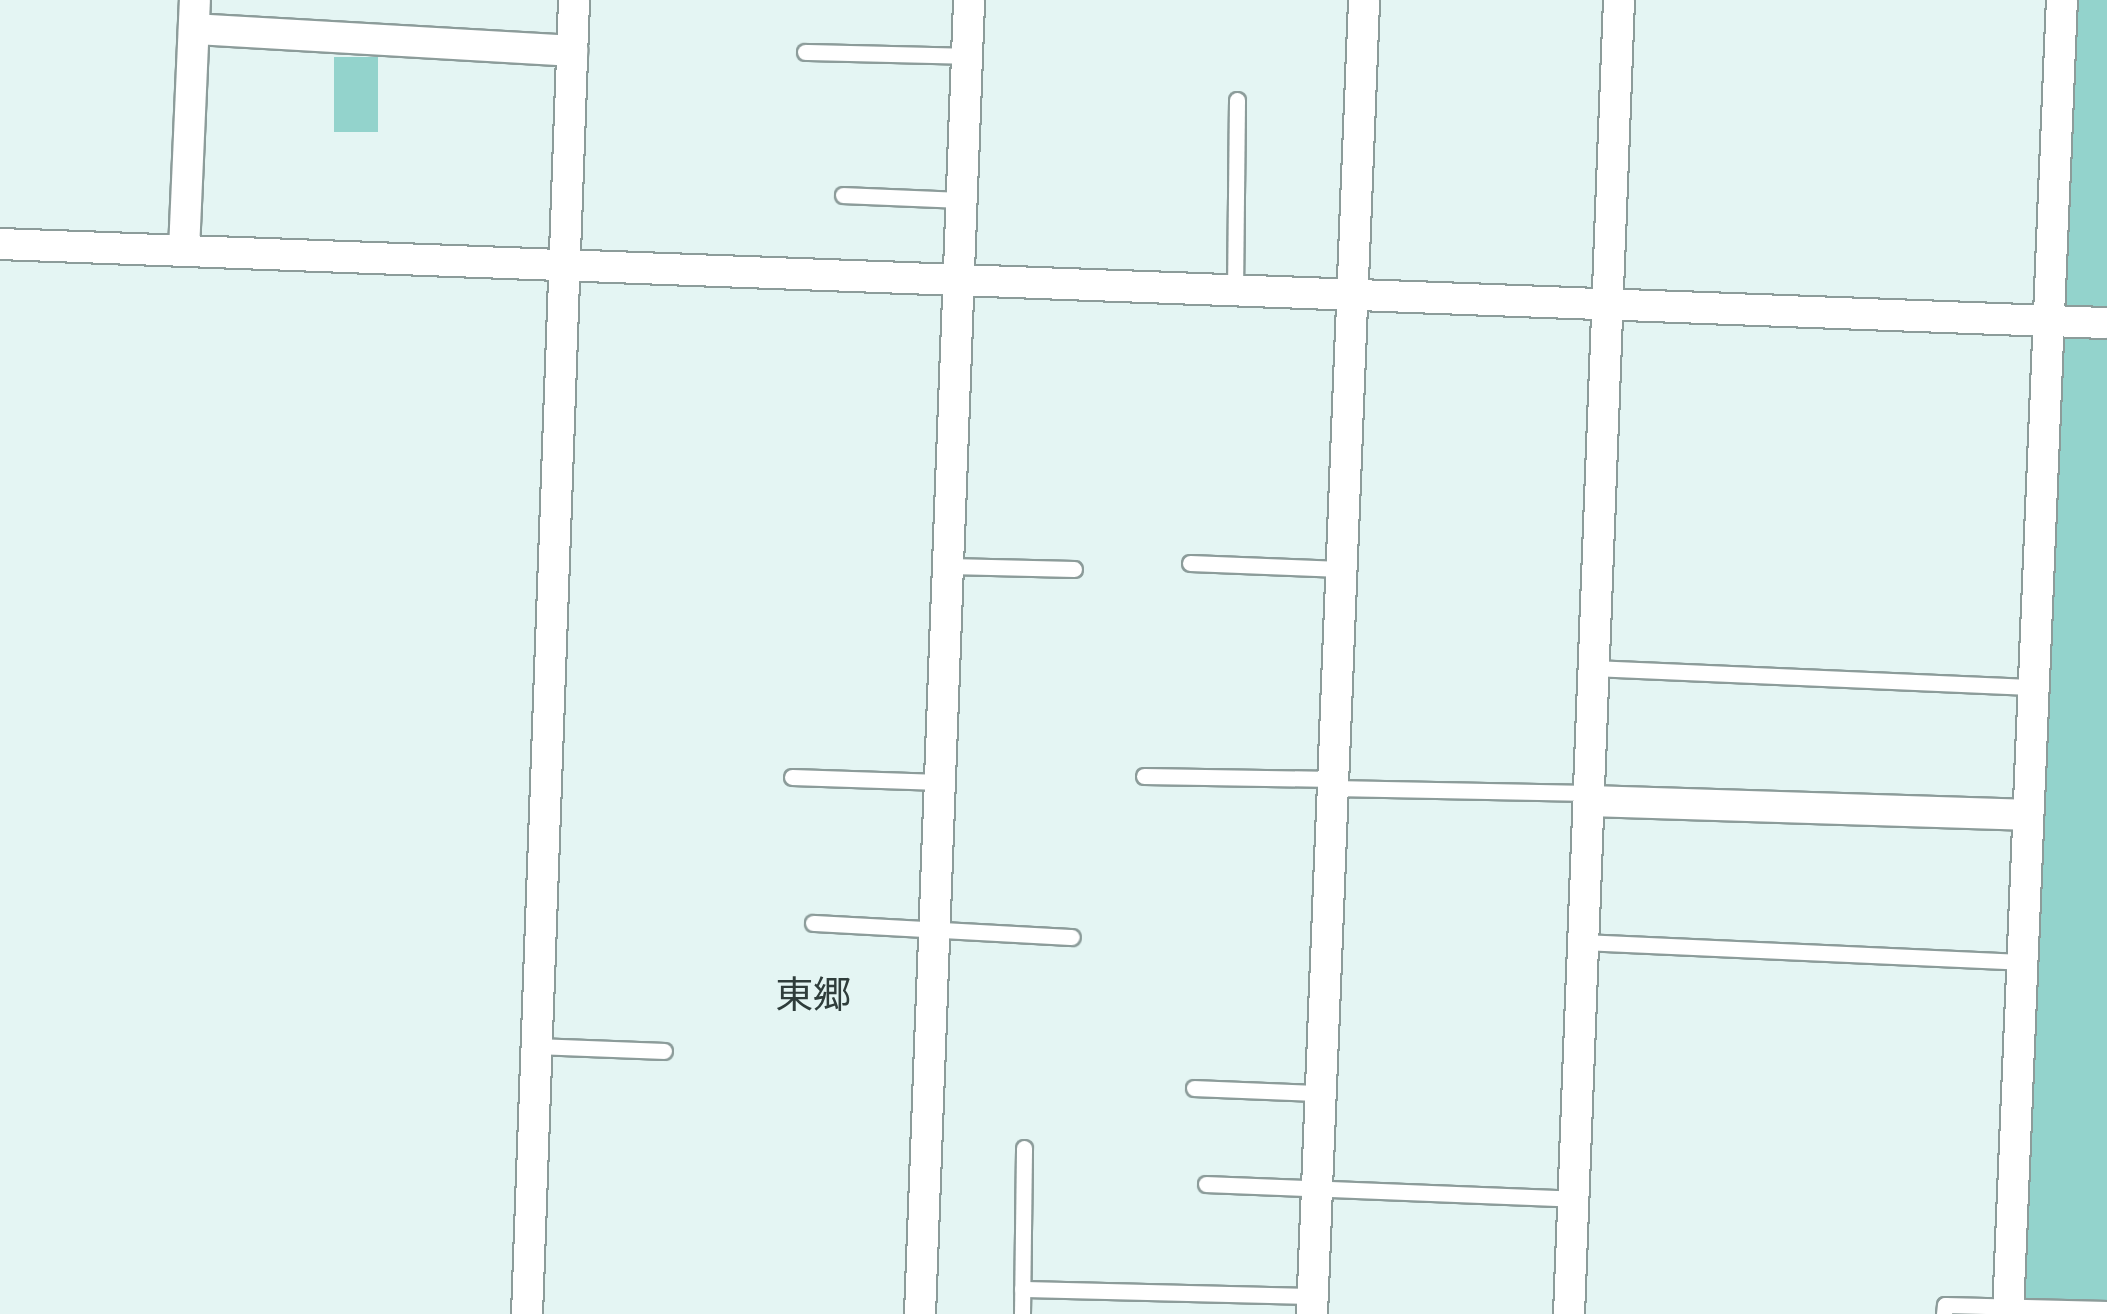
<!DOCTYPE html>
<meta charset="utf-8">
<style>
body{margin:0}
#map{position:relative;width:2107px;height:1314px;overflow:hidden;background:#e4f5f3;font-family:"Source Sans 3","Noto Sans JP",sans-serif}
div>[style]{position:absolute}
.green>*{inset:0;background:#93d3cc;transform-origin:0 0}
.roads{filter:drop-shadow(2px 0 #8c9c9a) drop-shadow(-2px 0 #8c9c9a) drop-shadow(0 2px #8c9c9a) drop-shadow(0 -2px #8c9c9a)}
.service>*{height:15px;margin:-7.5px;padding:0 7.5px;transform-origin:7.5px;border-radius:7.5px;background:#fff}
.minor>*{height:30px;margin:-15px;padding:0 15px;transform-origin:15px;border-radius:15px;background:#fff}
span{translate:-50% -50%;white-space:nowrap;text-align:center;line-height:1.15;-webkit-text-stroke:8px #e4f5f3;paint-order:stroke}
.quarter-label{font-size:38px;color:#2f3d3b}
</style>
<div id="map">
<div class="green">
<div style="clip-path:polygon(2067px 0,2107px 0,2107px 1314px,2019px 1314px)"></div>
<div style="left:334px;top:57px;width:44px;height:75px"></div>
</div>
<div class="roads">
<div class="service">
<div style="left:805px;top:52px;width:161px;rotate:1.4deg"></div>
<div style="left:843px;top:195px;width:117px;rotate:2.4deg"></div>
<div style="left:1235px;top:292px;width:192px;rotate:-89.4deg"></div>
<div style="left:1190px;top:563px;width:151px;rotate:2.3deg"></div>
<div style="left:949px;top:566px;width:125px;rotate:1.4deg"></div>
<div style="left:1594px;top:668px;width:435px;rotate:2.5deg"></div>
<div style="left:1144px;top:776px;width:189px;rotate:0.9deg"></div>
<div style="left:792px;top:777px;width:148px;rotate:1.9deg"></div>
<div style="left:1333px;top:788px;width:257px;rotate:1.1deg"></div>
<div style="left:813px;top:923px;width:259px;rotate:3.1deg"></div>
<div style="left:1584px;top:942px;width:436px;rotate:2.6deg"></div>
<div style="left:536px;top:1046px;width:128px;rotate:2.2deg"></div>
<div style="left:1194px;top:1088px;width:127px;rotate:2.3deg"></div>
<div style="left:1206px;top:1184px;width:368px;rotate:2.3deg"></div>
<div style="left:1022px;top:1289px;width:291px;rotate:1.4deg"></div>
<div style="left:1022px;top:1314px;width:166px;rotate:-89.3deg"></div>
<div style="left:1944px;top:1314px;width:9px;rotate:-84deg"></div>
<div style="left:1945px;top:1305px;width:162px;rotate:1.4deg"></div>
</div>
<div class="minor">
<div style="left:194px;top:29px;width:379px;rotate:3.3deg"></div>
<div style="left:0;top:244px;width:2108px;rotate:2.15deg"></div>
<div style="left:184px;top:250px;width:250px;rotate:-87.5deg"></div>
<div style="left:1589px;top:801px;width:436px;rotate:1.8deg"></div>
<div style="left:527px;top:1314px;width:1315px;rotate:-87.95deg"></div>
<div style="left:920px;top:1314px;width:1315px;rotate:-87.86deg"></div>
<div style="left:1312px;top:1314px;width:1315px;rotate:-87.73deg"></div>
<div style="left:1569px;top:1314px;width:1315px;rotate:-87.82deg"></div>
<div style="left:2008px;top:1314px;width:1315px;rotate:-87.65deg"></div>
</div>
</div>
<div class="quarter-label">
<span style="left:813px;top:997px">東郷</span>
</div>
</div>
